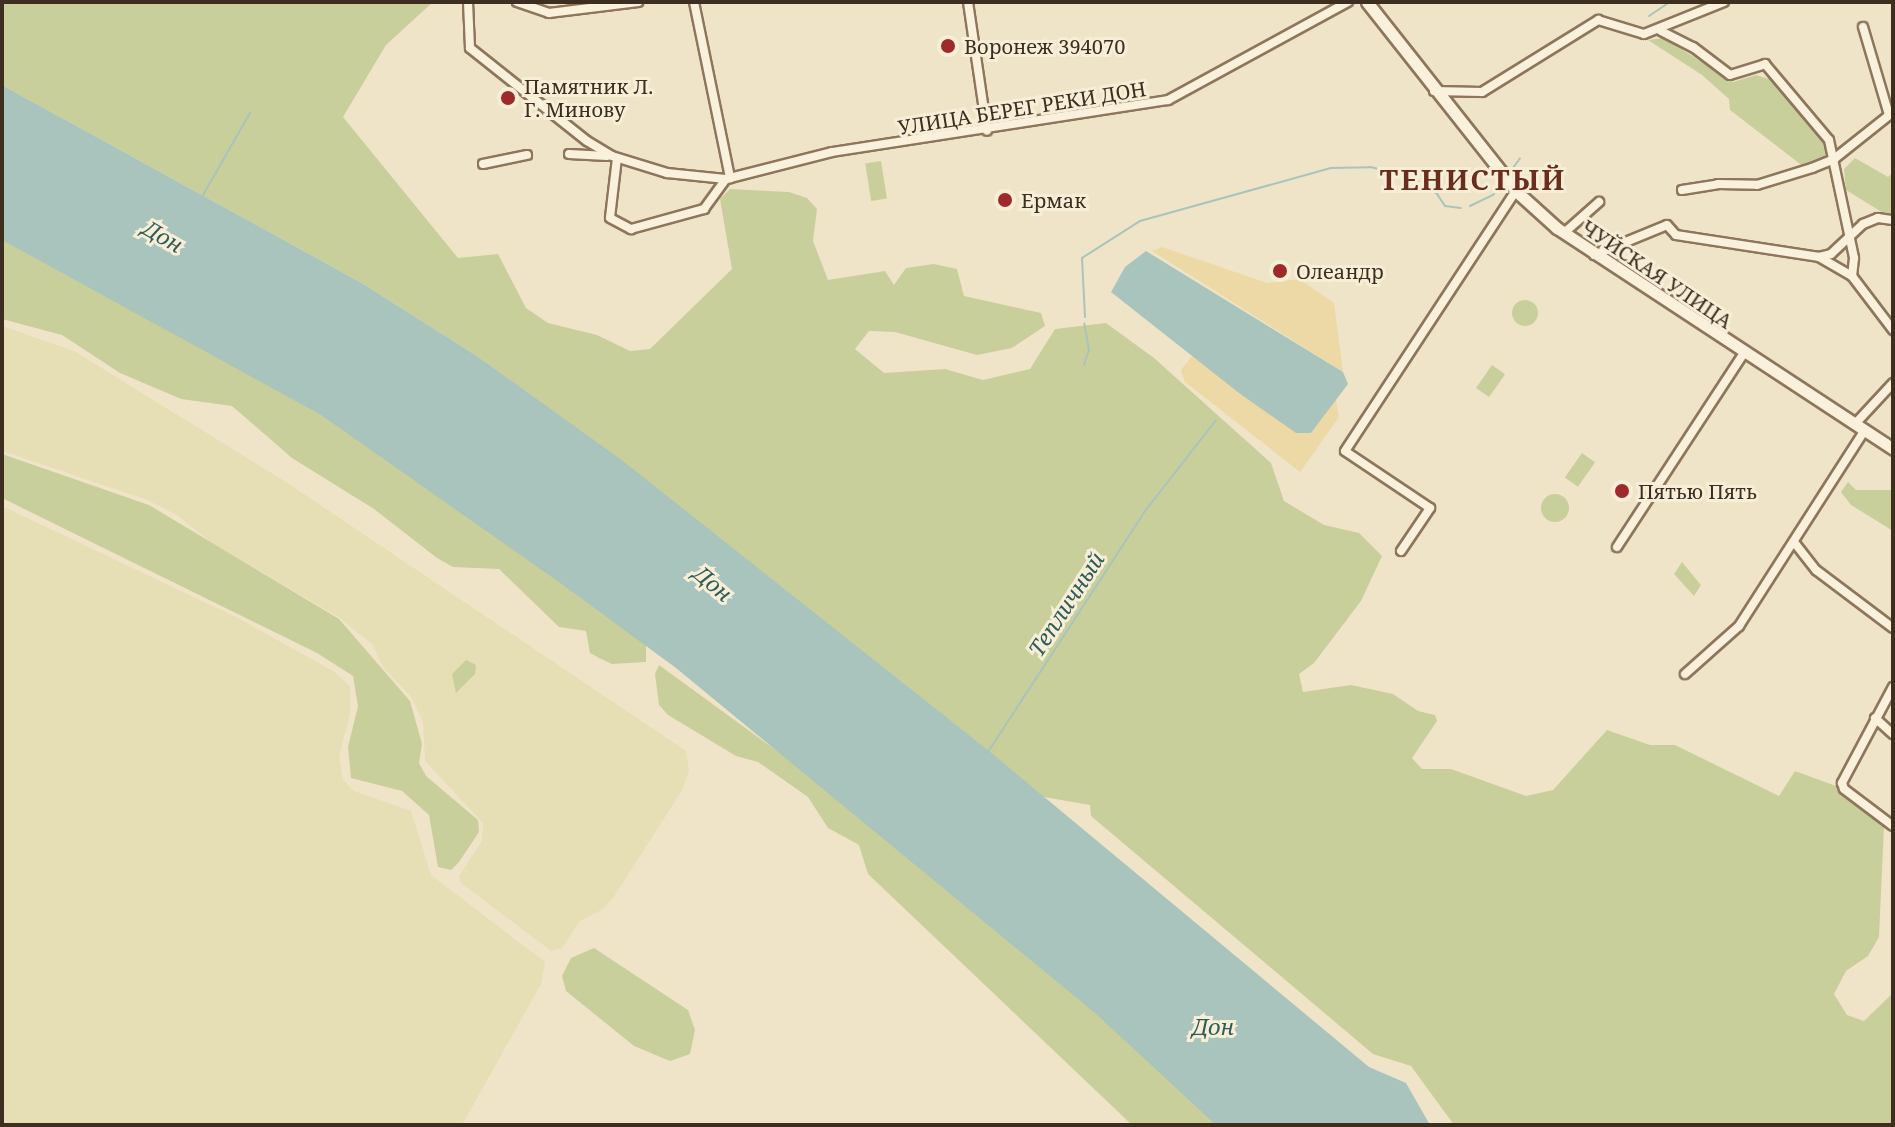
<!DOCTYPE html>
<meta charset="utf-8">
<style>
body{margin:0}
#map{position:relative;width:1895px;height:1127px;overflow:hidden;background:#f0e4c8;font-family:"Noto Serif",serif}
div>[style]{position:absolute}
.farmland>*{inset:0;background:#e6deb5}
.green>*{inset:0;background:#c9cf9b;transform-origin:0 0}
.round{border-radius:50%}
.sand>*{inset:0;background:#ecd9a5}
.water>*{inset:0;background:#a9c4bc}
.stream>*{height:2px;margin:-1px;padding:0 1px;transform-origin:1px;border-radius:1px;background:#a9c4bc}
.roads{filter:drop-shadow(2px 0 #8d765c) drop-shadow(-2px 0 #8d765c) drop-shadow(0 2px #8d765c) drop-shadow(0 -2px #8d765c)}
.street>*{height:8px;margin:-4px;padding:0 4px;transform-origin:4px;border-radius:4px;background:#faf1dc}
.secondary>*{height:11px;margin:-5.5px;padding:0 5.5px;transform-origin:5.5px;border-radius:5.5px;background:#faf1dc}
.dots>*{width:22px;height:22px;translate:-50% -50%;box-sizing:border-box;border:4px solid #f7eed8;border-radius:50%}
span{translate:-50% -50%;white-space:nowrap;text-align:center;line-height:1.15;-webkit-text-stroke:6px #f7eed8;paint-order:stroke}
.poi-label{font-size:20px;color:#3d2e20}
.left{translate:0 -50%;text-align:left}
.street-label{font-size:20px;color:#3d2e20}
.water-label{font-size:22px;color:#2f5d5a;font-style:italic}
.district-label{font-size:28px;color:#6b2e1e;font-weight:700;letter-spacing:2px}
.frame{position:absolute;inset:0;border:4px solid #3d2e20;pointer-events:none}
</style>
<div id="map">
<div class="farmland">
<div style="clip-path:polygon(2px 326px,74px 351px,286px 482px,686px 751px,689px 771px,681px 792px,615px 895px,603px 909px,580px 921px,562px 948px,551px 951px,461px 883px,459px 876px,482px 841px,483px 823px,425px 761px,423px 722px,412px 698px,383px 667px,372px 644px,340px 618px,212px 543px,177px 515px,145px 499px,2px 451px)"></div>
<div style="clip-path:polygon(2px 506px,238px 618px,333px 671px,350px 686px,350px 714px,339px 756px,343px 780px,354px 791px,411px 811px,431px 875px,545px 962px,541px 984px,462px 1125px,2px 1125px)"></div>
</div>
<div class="green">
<div style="clip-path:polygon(2px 2px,433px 2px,386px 45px,343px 117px,458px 258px,498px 254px,526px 308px,548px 323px,597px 335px,630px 351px,650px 349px,732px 269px,720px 199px,730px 189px,789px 192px,807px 198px,817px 209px,813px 241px,828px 280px,885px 271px,894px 285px,906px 268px,934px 264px,957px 269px,964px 296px,1041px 313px,1045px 326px,1012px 348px,977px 355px,895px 332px,869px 331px,855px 349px,884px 373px,945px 369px,983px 380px,1030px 369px,1055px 329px,1106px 323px,1154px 358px,1271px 463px,1284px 501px,1324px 525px,1359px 533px,1382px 556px,1361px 601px,1314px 663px,1299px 674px,1303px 692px,1351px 685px,1393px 694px,1418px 711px,1435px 715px,1437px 721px,1412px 758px,1422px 769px,1451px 769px,1526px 796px,1553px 790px,1607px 730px,1650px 745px,1675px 745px,1779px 796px,1795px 771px,1836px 786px,1875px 813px,1884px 826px,1879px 937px,1868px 956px,1846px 971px,1834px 994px,1847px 1015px,1864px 1021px,1893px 993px,1893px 1125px,1454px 1125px,1411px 1066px,1373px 1054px,1091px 816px,1090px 805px,1044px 797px,623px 462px,477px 356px,360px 282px,2px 85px)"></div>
<div style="clip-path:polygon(1664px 38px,1733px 82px,1756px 75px,1775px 81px,1808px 125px,1827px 138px,1825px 160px,1804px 167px,1730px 110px,1729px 99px,1702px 75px,1648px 40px)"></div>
<div style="clip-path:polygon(1855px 158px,1888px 177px,1893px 173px,1893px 219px,1846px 190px,1844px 169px)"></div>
<div style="left:881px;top:161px;width:38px;height:16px;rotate:81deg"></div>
<div style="clip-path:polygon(2px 236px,228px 358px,398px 461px,646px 644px,646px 662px,612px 664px,599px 658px,590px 653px,586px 631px,559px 627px,499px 569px,453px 567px,437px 558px,374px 509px,292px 458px,232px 406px,181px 399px,120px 373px,62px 335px,2px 319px)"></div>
<div class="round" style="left:1512px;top:300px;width:26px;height:26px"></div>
<div style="left:1492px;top:365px;width:16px;height:28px;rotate:35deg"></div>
<div style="left:1582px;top:453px;width:16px;height:30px;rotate:35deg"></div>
<div style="clip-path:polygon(2px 454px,149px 505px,339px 619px,410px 701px,422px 744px,419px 763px,426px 776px,478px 820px,479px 832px,459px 862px,451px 870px,438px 867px,429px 815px,402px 791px,351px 778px,348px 747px,358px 706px,353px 676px,317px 653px,2px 498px)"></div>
<div style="clip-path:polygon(1848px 482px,1856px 490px,1892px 490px,1893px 531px,1851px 505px,1841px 492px)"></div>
<div class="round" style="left:1541px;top:494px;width:28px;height:28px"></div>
<div style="clip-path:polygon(1682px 562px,1701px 585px,1694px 596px,1674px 574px)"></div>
<div style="clip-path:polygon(466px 660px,476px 665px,475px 674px,456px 693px,452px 674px)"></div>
<div style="clip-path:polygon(659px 665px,810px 775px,1111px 1023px,1222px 1125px,1132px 1125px,868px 874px,859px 845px,828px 828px,808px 797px,758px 762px,736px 756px,668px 715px,659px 705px,655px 674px)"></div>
<div style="clip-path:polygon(594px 948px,688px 1010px,695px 1030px,690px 1054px,670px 1061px,634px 1046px,566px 991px,562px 976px,571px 958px)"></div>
</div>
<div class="sand">
<div style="clip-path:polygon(1162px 247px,1267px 283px,1299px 279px,1334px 303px,1343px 372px,1152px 251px)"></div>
<div style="clip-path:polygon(1192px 356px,1296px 433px,1311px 433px,1335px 395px,1339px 417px,1300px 472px,1185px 382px,1181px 370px)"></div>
</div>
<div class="water">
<div style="clip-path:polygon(2px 85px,360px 282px,477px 356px,623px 461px,989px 751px,1369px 1067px,1406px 1083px,1430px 1125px,1216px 1125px,1096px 1014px,676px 668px,563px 585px,321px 415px,2px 240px)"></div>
<div style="clip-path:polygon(1146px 251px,1343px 372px,1348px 384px,1311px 433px,1296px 433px,1239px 393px,1111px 292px,1125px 267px)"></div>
</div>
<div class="stream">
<div style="left:1649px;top:16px;width:25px;rotate:-34deg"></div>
<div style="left:1510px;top:172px;width:17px;rotate:-54deg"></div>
<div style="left:203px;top:195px;width:95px;rotate:-60.2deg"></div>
<div style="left:1470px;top:206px;width:25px;rotate:-26deg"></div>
<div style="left:1493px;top:195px;width:13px;rotate:-58deg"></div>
<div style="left:1085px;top:317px;width:59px;rotate:-92.9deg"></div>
<div style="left:1082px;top:258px;width:69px;rotate:-32.5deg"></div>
<div style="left:1140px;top:221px;width:198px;rotate:-15.5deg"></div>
<div style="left:1331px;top:168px;width:39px;rotate:-1deg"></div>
<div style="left:1370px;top:167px;width:38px;rotate:12deg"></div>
<div style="left:1407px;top:175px;width:36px;rotate:32deg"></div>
<div style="left:1437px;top:194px;width:14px;rotate:56deg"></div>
<div style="left:1445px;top:206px;width:16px;rotate:7deg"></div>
<div style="left:1084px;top:365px;width:16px;rotate:-72deg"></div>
<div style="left:1089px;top:350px;width:27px;rotate:-100deg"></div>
<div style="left:988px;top:752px;width:288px;rotate:-56.9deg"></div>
<div style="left:1145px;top:511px;width:115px;rotate:-52deg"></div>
</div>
<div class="roads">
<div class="street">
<div style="left:468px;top:2px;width:46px;rotate:87.5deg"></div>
<div style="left:470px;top:48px;width:149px;rotate:38.5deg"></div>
<div style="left:587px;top:141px;width:29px;rotate:31deg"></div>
<div style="left:612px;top:156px;width:58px;rotate:17.2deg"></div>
<div style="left:667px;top:173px;width:59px;rotate:5.8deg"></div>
<div style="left:726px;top:179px;width:109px;rotate:-14.3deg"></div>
<div style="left:832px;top:152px;width:340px;rotate:-8.8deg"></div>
<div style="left:1168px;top:100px;width:205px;rotate:-28.6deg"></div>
<div style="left:517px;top:2px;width:34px;rotate:19deg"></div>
<div style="left:549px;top:13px;width:90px;rotate:-7deg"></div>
<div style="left:694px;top:2px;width:180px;rotate:78.4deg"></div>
<div style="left:968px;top:2px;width:130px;rotate:81.6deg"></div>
<div style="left:1863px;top:27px;width:92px;rotate:73.5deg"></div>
<div style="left:1661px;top:31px;width:36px;rotate:27deg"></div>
<div style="left:1693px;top:47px;width:46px;rotate:37.1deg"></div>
<div style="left:1730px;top:75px;width:37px;rotate:-17deg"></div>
<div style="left:1765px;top:64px;width:99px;rotate:49.9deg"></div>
<div style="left:1829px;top:140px;width:121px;rotate:78deg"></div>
<div style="left:1854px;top:258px;width:18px;rotate:96deg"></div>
<div style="left:1434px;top:91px;width:48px;rotate:1.2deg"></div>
<div style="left:1482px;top:92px;width:137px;rotate:-31.8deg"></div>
<div style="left:1598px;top:20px;width:48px;rotate:16.9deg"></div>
<div style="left:1644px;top:34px;width:86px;rotate:-21.8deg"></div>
<div style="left:569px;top:154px;width:38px;rotate:3deg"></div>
<div style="left:617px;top:158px;width:60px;rotate:96.7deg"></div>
<div style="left:610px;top:218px;width:24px;rotate:28deg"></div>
<div style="left:631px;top:229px;width:76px;rotate:-15.3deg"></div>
<div style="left:704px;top:209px;width:37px;rotate:-54deg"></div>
<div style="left:483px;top:164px;width:45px;rotate:-11.6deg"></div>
<div style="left:1682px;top:190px;width:36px;rotate:-9deg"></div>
<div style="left:1718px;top:184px;width:39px;rotate:1deg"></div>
<div style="left:1757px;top:185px;width:58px;rotate:-17.2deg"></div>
<div style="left:1812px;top:168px;width:24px;rotate:-22deg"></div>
<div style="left:1834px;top:159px;width:75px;rotate:-38.5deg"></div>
<div style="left:1564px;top:233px;width:47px;rotate:-41.5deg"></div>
<div style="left:1594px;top:255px;width:79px;rotate:-22.3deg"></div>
<div style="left:1667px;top:225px;width:13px;rotate:48deg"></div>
<div style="left:1676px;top:235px;width:145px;rotate:8.7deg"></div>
<div style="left:1819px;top:257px;width:12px;rotate:-14deg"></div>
<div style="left:1831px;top:254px;width:44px;rotate:-43.2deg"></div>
<div style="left:1863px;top:224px;width:16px;rotate:-22deg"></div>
<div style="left:1878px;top:218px;width:15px;rotate:8deg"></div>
<div style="left:1819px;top:257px;width:38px;rotate:30deg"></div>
<div style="left:1852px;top:276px;width:68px;rotate:52.8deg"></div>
<div style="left:1855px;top:424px;width:56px;rotate:-47.2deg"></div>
<div style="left:1794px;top:542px;width:36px;rotate:52deg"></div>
<div style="left:1816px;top:570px;width:96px;rotate:37deg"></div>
<div style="left:1617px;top:547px;width:232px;rotate:-56.8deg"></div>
<div style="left:1401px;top:551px;width:52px;rotate:-56deg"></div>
<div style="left:1430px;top:508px;width:102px;rotate:-146.2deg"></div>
<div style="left:1345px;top:451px;width:311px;rotate:-56.7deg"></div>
<div style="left:1685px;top:674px;width:72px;rotate:-41.6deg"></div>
<div style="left:1739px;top:626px;width:233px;rotate:-57.3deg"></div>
<div style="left:1893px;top:687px;width:109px;rotate:118deg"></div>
<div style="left:1842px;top:783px;width:6px;rotate:72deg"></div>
<div style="left:1844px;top:789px;width:61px;rotate:37.1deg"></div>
<div style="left:1875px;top:718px;width:24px;rotate:42deg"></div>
</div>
<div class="secondary">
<div style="left:1367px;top:2px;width:241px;rotate:51.7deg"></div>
<div style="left:1516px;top:191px;width:55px;rotate:42.1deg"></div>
<div style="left:1557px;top:228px;width:402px;rotate:33.3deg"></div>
</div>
</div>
<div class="dots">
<div style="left:948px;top:46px;background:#9e2a2b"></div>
<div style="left:508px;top:98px;background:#9e2a2b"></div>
<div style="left:1005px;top:200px;background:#9e2a2b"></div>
<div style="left:1280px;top:271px;background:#9e2a2b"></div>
<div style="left:1622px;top:491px;background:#9e2a2b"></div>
</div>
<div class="poi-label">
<span class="left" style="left:964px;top:46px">Воронеж 394070</span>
<span class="left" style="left:524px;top:98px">Памятник Л.<br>Г. Минову</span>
<span class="left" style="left:1021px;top:200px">Ермак</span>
<span class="left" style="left:1296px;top:271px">Олеандр</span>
<span class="left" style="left:1638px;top:491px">Пятью Пять</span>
</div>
<div class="street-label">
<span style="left:1022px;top:108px;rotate:-9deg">УЛИЦА БЕРЕГ РЕКИ ДОН</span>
<span style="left:1657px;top:274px;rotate:34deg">ЧУЙСКАЯ УЛИЦА</span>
</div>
<div class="water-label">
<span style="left:163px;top:236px;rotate:30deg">Дон</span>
<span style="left:713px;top:583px;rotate:40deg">Дон</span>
<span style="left:1066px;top:604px;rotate:-57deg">Тепличный</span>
<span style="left:1213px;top:1027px">Дон</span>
</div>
<div class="district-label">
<span style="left:1473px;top:179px">ТЕНИСТЫЙ</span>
</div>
<div class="frame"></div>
</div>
